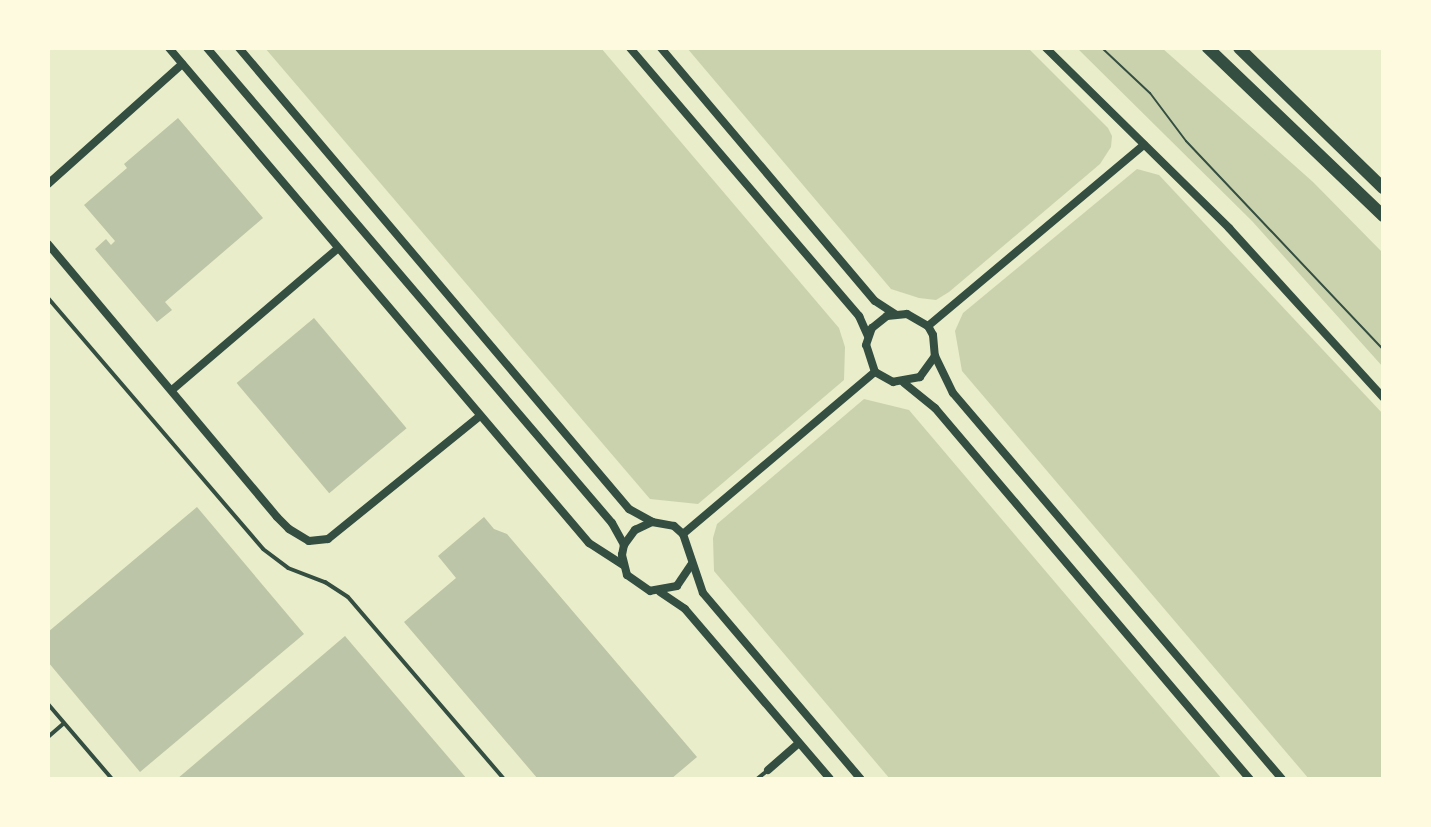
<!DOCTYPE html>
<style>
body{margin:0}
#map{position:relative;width:1431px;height:827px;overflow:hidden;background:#e9edc9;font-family:Inter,sans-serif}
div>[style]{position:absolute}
.green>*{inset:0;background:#cad2ad}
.building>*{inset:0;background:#bcc5a7;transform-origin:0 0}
.path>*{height:2px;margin:-1px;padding:0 1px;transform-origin:1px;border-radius:1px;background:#344e41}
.service>*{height:4px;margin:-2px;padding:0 2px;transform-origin:2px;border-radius:2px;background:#344e41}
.minor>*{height:8px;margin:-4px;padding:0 4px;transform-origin:4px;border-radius:4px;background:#344e41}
.primary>*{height:12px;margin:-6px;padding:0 6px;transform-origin:6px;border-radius:6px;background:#344e41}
span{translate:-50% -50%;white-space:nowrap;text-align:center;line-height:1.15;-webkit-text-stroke:8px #fefae0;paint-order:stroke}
.frame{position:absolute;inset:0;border:50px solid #fefae0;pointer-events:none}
</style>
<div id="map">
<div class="green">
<div style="clip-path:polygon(265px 48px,601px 48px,839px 328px,845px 347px,844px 380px,698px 504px,650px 499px)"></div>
<div style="clip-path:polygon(687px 48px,1028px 48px,1108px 128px,1112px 136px,1111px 147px,1100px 164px,949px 292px,936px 300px,919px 298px,891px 289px)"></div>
<div style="clip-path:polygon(1077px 48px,1162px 48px,1313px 182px,1383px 253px,1383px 367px,1252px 221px)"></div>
<div style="clip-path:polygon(1137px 169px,1159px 175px,1383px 414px,1383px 779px,1309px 779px,962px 371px,955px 331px,963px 313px)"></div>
<div style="clip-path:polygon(864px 399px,909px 410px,1222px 779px,890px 779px,714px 571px,713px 538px,717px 524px)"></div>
</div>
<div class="building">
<div style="clip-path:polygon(178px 118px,263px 218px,165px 302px,172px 310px,157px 322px,95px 249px,106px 239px,111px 245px,115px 241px,84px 205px,127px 168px,124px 164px)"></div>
<div style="left:314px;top:318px;width:144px;height:101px;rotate:50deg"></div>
<div style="clip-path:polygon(197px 507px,304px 634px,140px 772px,48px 662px,48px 632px)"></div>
<div style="clip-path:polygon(484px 517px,494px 529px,507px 534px,697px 757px,671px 779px,538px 779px,404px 622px,456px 578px,438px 556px)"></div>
<div style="clip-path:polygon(345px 636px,467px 779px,177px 779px)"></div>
</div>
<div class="path">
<div style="left:1102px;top:48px;width:66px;rotate:43.2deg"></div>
<div style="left:1150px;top:93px;width:60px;rotate:53.1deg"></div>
<div style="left:1186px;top:141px;width:286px;rotate:46.6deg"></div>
</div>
<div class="service">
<div style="left:48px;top:298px;width:330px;rotate:49.4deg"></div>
<div style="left:263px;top:549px;width:31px;rotate:37deg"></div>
<div style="left:288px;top:568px;width:40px;rotate:21deg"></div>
<div style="left:325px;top:582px;width:27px;rotate:33deg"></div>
<div style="left:348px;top:597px;width:240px;rotate:49.4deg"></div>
<div style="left:48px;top:704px;width:99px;rotate:49.5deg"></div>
<div style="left:48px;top:737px;width:21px;rotate:-41deg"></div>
<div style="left:757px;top:779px;width:14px;rotate:-39deg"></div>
</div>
<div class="minor">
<div style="left:169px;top:48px;width:649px;rotate:49.69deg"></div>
<div style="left:589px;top:543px;width:40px;rotate:32.9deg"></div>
<div style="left:207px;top:48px;width:624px;rotate:49.55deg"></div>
<div style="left:612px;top:523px;width:25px;rotate:61deg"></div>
<div style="left:239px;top:48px;width:604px;rotate:49.77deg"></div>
<div style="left:629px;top:509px;width:26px;rotate:29deg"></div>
<div style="left:630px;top:48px;width:353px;rotate:49.5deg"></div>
<div style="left:859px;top:316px;width:22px;rotate:66deg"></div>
<div style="left:661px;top:48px;width:331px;rotate:49.8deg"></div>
<div style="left:875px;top:301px;width:24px;rotate:33deg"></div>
<div style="left:1046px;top:48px;width:257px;rotate:44.5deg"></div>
<div style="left:1229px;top:228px;width:229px;rotate:47.7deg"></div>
<div style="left:48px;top:184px;width:180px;rotate:-41.8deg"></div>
<div style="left:48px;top:244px;width:356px;rotate:50deg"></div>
<div style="left:277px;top:517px;width:17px;rotate:45deg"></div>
<div style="left:289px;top:529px;width:23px;rotate:31deg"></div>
<div style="left:309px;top:541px;width:19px;rotate:-6deg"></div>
<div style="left:328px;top:539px;width:196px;rotate:-39deg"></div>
<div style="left:928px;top:326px;width:282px;rotate:-40deg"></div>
<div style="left:935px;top:356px;width:26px;rotate:126deg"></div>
<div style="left:920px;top:377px;width:27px;rotate:170deg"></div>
<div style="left:893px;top:382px;width:21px;rotate:-151deg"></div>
<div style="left:875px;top:372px;width:28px;rotate:-108deg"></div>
<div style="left:866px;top:345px;width:18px;rotate:-71deg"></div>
<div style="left:872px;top:328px;width:19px;rotate:-39deg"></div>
<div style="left:887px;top:316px;width:20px;rotate:-6deg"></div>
<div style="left:907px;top:314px;width:24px;rotate:30deg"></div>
<div style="left:928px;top:326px;width:10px;rotate:61deg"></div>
<div style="left:933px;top:335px;width:21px;rotate:85deg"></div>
<div style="left:935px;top:356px;width:41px;rotate:64.1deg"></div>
<div style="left:953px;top:393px;width:507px;rotate:49.56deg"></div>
<div style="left:904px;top:383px;width:40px;rotate:39deg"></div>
<div style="left:935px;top:408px;width:487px;rotate:49.7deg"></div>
<div style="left:172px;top:390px;width:218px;rotate:-40.5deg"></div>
<div style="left:683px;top:534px;width:251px;rotate:-40.2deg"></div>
<div style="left:691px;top:565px;width:25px;rotate:124deg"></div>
<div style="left:677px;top:586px;width:27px;rotate:170deg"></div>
<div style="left:650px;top:591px;width:28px;rotate:-145deg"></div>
<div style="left:627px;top:575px;width:21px;rotate:-104deg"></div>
<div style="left:622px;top:555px;width:10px;rotate:-79deg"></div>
<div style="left:624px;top:545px;width:19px;rotate:-54deg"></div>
<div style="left:635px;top:530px;width:19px;rotate:-25deg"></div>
<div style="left:652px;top:522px;width:22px;rotate:10deg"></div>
<div style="left:674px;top:526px;width:12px;rotate:42deg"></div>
<div style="left:683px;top:534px;width:62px;rotate:71.3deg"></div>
<div style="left:703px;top:593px;width:244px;rotate:49.7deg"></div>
<div style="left:660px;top:592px;width:30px;rotate:34deg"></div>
<div style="left:685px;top:609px;width:223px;rotate:49.5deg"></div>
<div style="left:768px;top:770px;width:41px;rotate:-41.1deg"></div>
</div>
<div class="primary">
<div style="left:1208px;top:48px;width:243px;rotate:43.8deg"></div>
<div style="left:1239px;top:48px;width:201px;rotate:44.2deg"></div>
</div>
<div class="frame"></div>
</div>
